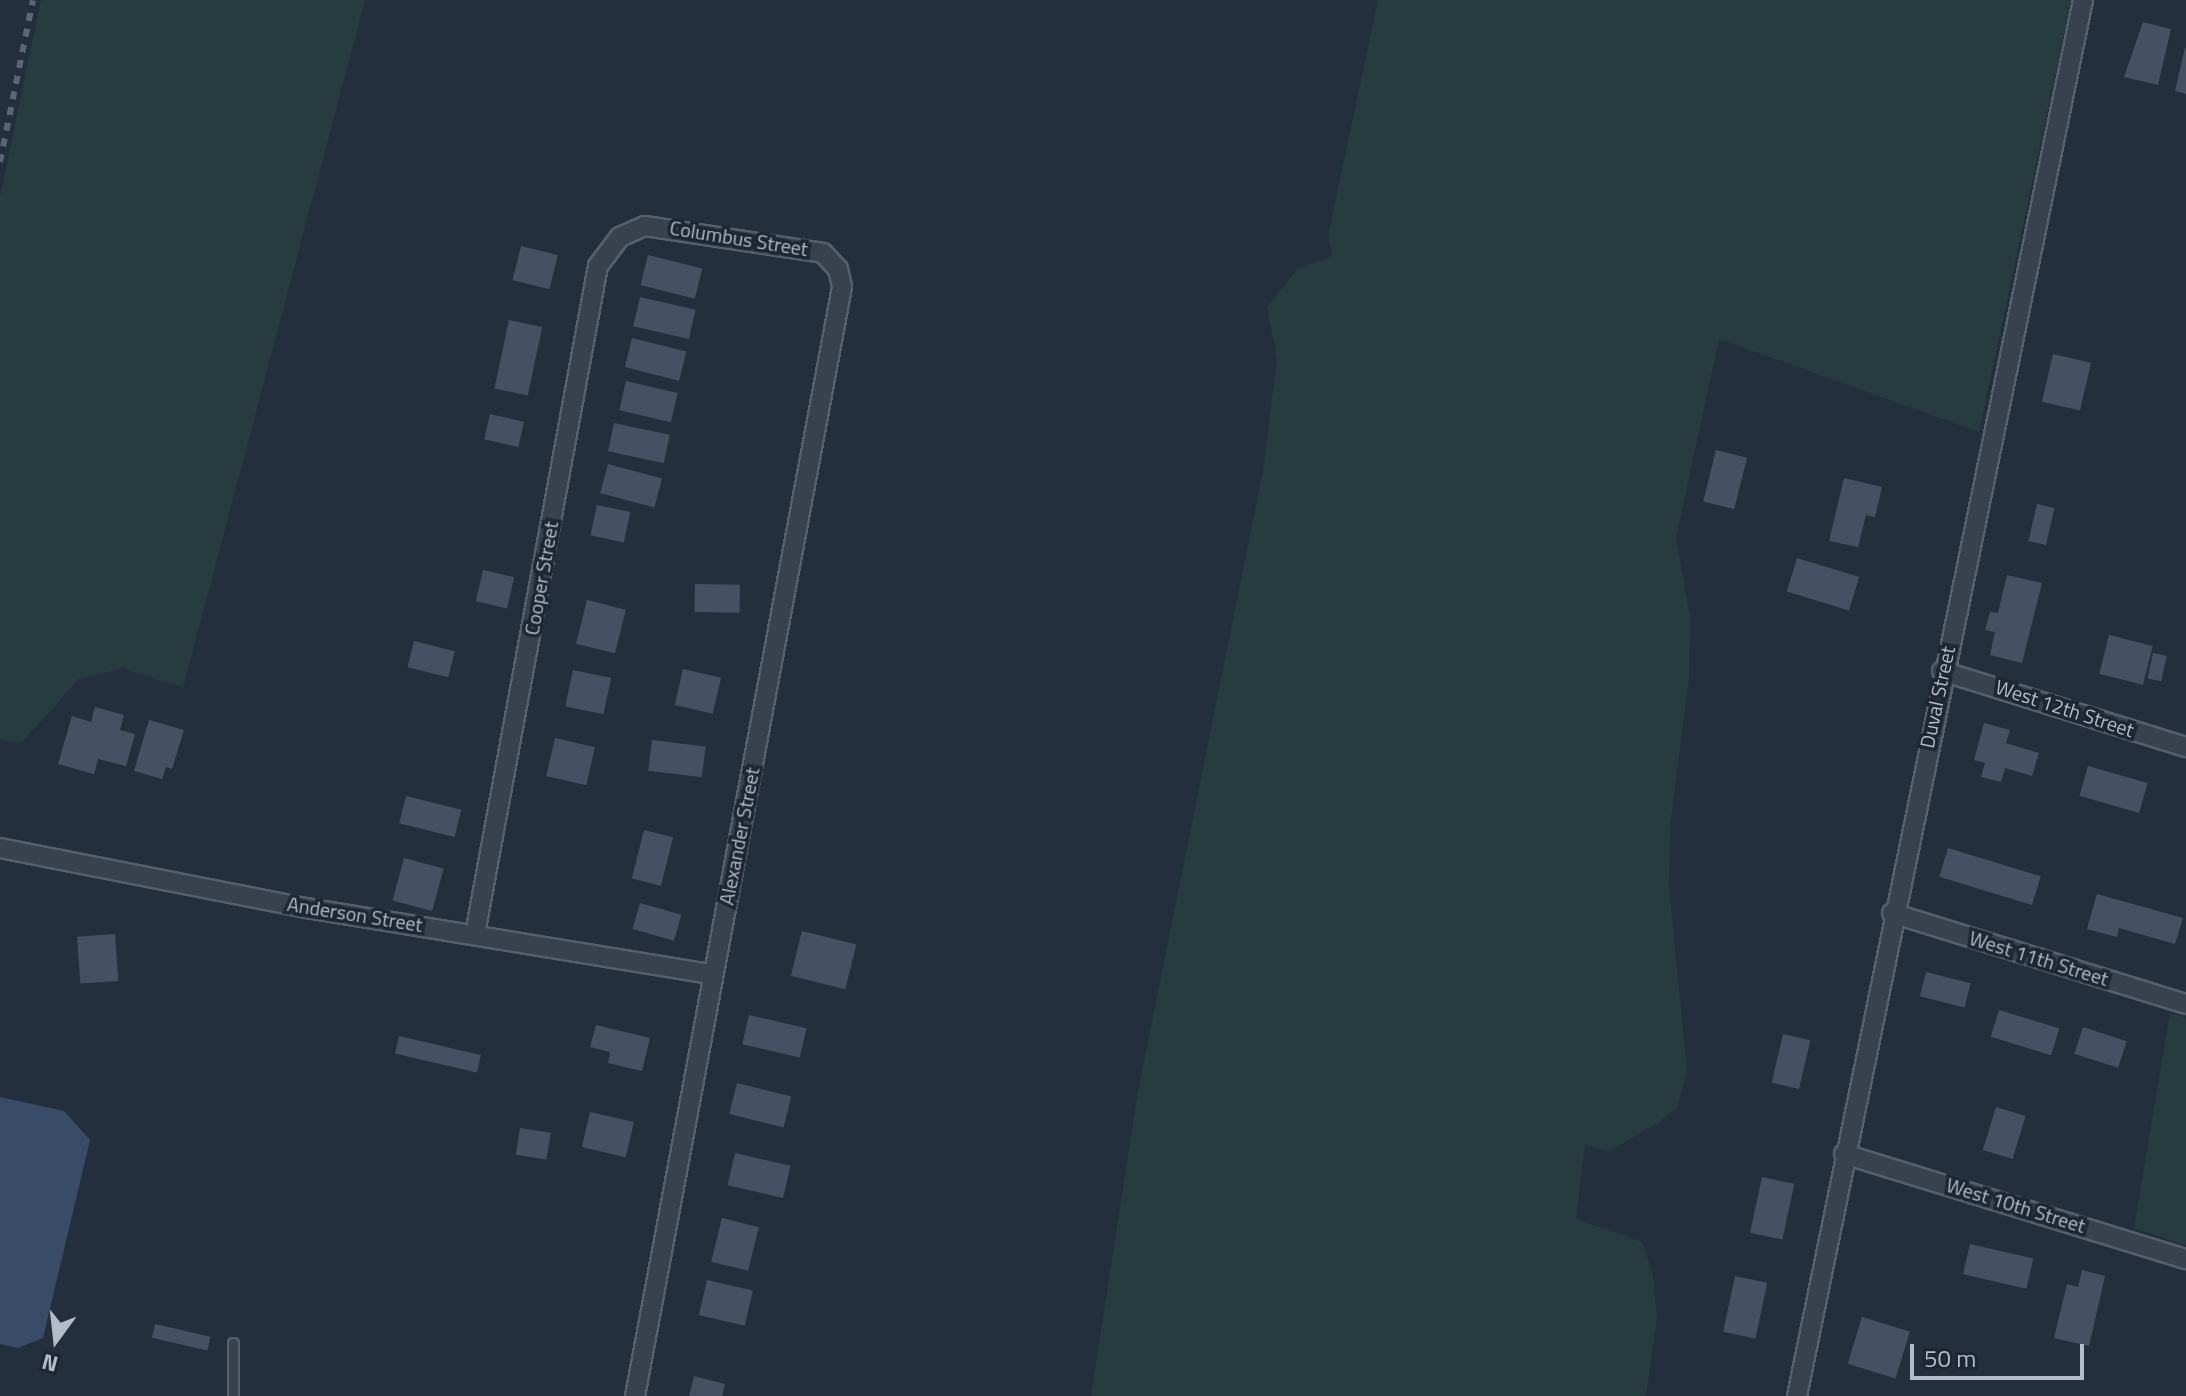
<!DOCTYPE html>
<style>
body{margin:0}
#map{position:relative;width:2186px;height:1396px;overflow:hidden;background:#242f3e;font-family:"Titillium Web",sans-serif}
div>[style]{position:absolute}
.green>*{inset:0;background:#263c3f}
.water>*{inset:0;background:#394c67}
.building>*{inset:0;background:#455162;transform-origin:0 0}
.roads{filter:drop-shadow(2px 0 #565f6c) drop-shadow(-2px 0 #565f6c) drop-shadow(0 2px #565f6c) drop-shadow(0 -2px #565f6c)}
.lane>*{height:9px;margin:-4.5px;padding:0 4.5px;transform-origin:4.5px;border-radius:4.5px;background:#38414e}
.street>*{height:18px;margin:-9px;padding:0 9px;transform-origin:9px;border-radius:9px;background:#38414e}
.rail>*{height:6px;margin-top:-3px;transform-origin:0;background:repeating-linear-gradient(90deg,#5a6575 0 8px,transparent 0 16px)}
span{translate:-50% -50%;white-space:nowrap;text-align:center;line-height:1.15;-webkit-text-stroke:7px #1d2633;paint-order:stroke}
.street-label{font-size:20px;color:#b4bcc9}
.north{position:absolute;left:16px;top:1300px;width:80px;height:80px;-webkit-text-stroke:6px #1d2633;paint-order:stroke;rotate:195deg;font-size:22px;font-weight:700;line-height:32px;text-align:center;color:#b4bcc9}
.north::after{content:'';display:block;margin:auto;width:28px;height:36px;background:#b4bcc9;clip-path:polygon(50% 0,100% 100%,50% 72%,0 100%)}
.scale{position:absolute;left:1910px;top:1344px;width:174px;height:36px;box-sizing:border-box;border:4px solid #b4bcc9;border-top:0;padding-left:10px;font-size:24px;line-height:28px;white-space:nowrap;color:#b4bcc9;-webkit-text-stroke:6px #1d2633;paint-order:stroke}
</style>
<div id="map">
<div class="green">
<div style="clip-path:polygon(41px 0,365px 0,183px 688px,123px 668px,79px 679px,21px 743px,0 740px,0 197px)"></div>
<div style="clip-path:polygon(1378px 0,2071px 0,1979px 432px,1719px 339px,1676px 538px,1690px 617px,1689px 678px,1670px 826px,1669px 887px,1687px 1070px,1677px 1108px,1658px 1123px,1610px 1151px,1585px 1145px,1576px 1219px,1642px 1242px,1653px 1275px,1657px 1317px,1646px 1396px,1091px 1396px,1138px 1091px,1263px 471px,1277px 358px,1267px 307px,1298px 269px,1332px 256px,1328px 236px)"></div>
<div style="clip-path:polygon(2170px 1013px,2186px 1018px,2186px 1245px,2134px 1228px)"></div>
</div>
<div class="water">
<div style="clip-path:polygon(0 1097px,64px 1111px,90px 1140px,43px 1338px,18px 1348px,0 1344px)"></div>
</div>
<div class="building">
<div style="clip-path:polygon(2143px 22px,2171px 29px,2158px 85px,2124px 77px)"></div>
<div style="clip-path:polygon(2185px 48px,2186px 48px,2186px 94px,2175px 91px)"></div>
<div style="left:521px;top:246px;width:38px;height:35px;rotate:14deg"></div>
<div style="left:648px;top:255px;width:56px;height:31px;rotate:14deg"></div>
<div style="left:640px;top:297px;width:57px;height:30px;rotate:13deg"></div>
<div style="left:509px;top:320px;width:34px;height:70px;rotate:12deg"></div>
<div style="left:632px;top:338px;width:56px;height:30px;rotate:14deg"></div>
<div style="left:2053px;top:354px;width:39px;height:49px;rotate:13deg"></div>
<div style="left:626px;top:381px;width:53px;height:30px;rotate:13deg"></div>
<div style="left:490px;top:414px;width:35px;height:26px;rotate:13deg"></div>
<div style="left:614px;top:423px;width:57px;height:29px;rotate:12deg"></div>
<div style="left:1716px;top:450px;width:32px;height:53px;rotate:14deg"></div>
<div style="left:608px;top:464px;width:56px;height:30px;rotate:15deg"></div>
<div style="clip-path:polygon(1844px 478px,1882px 487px,1875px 517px,1866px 515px,1858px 547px,1829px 541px)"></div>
<div style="left:2037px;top:504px;width:18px;height:38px;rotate:13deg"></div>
<div style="left:597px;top:505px;width:34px;height:31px;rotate:12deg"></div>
<div style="left:1797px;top:558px;width:65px;height:35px;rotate:17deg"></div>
<div style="left:483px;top:570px;width:32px;height:32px;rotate:13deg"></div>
<div style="clip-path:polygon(2007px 575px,2042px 583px,2022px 663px,1990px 655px,1995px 632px,1985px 630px,1990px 612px,1998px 613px)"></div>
<div style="left:695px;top:584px;width:45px;height:28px;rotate:1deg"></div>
<div style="left:587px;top:600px;width:40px;height:45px;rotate:14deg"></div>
<div style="left:2109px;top:635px;width:45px;height:40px;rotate:14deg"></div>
<div style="left:414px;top:641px;width:42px;height:27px;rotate:14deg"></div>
<div style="left:2153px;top:653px;width:14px;height:26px;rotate:12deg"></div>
<div style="left:683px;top:669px;width:39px;height:37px;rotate:13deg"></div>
<div style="left:573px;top:670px;width:39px;height:37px;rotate:12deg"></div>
<div style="clip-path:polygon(95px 707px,124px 715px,120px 730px,135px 734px,126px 766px,98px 759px,94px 774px,58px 764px,72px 716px,91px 722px)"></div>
<div style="clip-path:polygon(149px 720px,184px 730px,172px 769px,166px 767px,162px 779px,134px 771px)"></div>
<div style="clip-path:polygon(1984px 723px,2010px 730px,2006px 743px,2039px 753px,2032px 776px,2005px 768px,2001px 782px,1981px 777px,1985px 763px,1974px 760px)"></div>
<div style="left:555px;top:738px;width:41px;height:39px;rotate:13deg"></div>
<div style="left:652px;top:740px;width:54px;height:31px;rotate:7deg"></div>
<div style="left:2088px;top:766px;width:62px;height:31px;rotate:16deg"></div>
<div style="left:406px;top:796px;width:57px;height:28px;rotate:14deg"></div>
<div style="left:644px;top:830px;width:30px;height:50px;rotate:14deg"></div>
<div style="left:1948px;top:848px;width:97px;height:30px;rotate:17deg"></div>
<div style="left:404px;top:858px;width:41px;height:44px;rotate:15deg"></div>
<div style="clip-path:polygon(2097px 894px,2183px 918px,2175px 944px,2119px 928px,2117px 937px,2087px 929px)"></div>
<div style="left:640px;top:903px;width:43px;height:27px;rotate:16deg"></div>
<div style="left:802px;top:931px;width:56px;height:46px;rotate:14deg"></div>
<div style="left:115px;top:934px;width:47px;height:38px;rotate:86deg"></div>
<div style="left:1926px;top:972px;width:46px;height:25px;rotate:14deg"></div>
<div style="left:1999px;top:1010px;width:63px;height:28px;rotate:17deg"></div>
<div style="left:749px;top:1015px;width:59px;height:30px;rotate:13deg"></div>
<div style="clip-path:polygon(596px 1025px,650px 1038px,642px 1071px,608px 1063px,610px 1052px,590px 1047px)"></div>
<div style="left:2083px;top:1027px;width:46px;height:28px;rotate:18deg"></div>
<div style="left:1783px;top:1034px;width:28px;height:50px;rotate:13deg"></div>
<div style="left:399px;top:1036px;width:84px;height:18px;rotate:13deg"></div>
<div style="left:737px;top:1083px;width:56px;height:32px;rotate:14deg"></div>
<div style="left:1996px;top:1107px;width:31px;height:45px;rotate:17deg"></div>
<div style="left:590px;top:1112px;width:45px;height:36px;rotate:13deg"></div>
<div style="left:520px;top:1128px;width:31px;height:27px;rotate:9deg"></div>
<div style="left:735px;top:1153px;width:57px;height:33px;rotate:13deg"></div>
<div style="left:1762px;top:1177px;width:33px;height:57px;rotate:12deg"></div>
<div style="left:722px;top:1218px;width:38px;height:45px;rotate:14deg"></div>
<div style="left:1970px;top:1244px;width:65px;height:31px;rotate:13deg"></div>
<div style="clip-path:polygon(2082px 1270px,2105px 1276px,2089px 1346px,2054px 1338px,2067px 1284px,2078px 1287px)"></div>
<div style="left:1735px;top:1276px;width:33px;height:57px;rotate:12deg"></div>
<div style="left:707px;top:1280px;width:47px;height:36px;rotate:13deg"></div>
<div style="left:1862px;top:1317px;width:50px;height:49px;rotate:17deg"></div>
<div style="left:155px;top:1324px;width:57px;height:14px;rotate:13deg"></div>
<div style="clip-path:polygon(694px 1376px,725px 1384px,722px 1396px,689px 1396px)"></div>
</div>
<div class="roads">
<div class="lane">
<div style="left:233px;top:1343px;width:53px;rotate:90deg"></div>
</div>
<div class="street">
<div style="left:1942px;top:671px;width:256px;rotate:17.3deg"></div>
<div style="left:0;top:848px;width:313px;rotate:11.1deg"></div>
<div style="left:307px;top:908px;width:408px;rotate:9.3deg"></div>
<div style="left:1892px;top:913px;width:308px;rotate:17.2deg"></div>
<div style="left:475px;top:934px;width:679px;rotate:-79.57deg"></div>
<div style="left:598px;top:266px;width:36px;rotate:-53deg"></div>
<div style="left:620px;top:237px;width:27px;rotate:-24deg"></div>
<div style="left:645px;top:226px;width:180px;rotate:8.6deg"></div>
<div style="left:823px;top:253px;width:22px;rotate:47deg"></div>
<div style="left:838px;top:269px;width:18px;rotate:77deg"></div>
<div style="left:842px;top:287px;width:1128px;rotate:100.57deg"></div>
<div style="left:1844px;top:1154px;width:358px;rotate:17.1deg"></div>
<div style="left:1797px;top:1396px;width:1425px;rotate:-78.42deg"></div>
</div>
</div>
<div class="rail">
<div style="left:0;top:162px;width:165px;rotate:-78.5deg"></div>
</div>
<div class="street-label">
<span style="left:739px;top:238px;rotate:9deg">Columbus Street</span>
<span style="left:541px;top:578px;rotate:-80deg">Cooper Street</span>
<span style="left:1937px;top:697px;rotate:-78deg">Duval Street</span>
<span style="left:2065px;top:708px;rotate:18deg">West 12th Street</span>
<span style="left:739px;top:836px;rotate:-79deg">Alexander Street</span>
<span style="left:355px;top:914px;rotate:9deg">Anderson Street</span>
<span style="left:2039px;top:958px;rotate:17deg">West 11th Street</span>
<span style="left:2016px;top:1205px;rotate:17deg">West 10th Street</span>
</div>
<div class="north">N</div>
<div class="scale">50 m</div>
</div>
